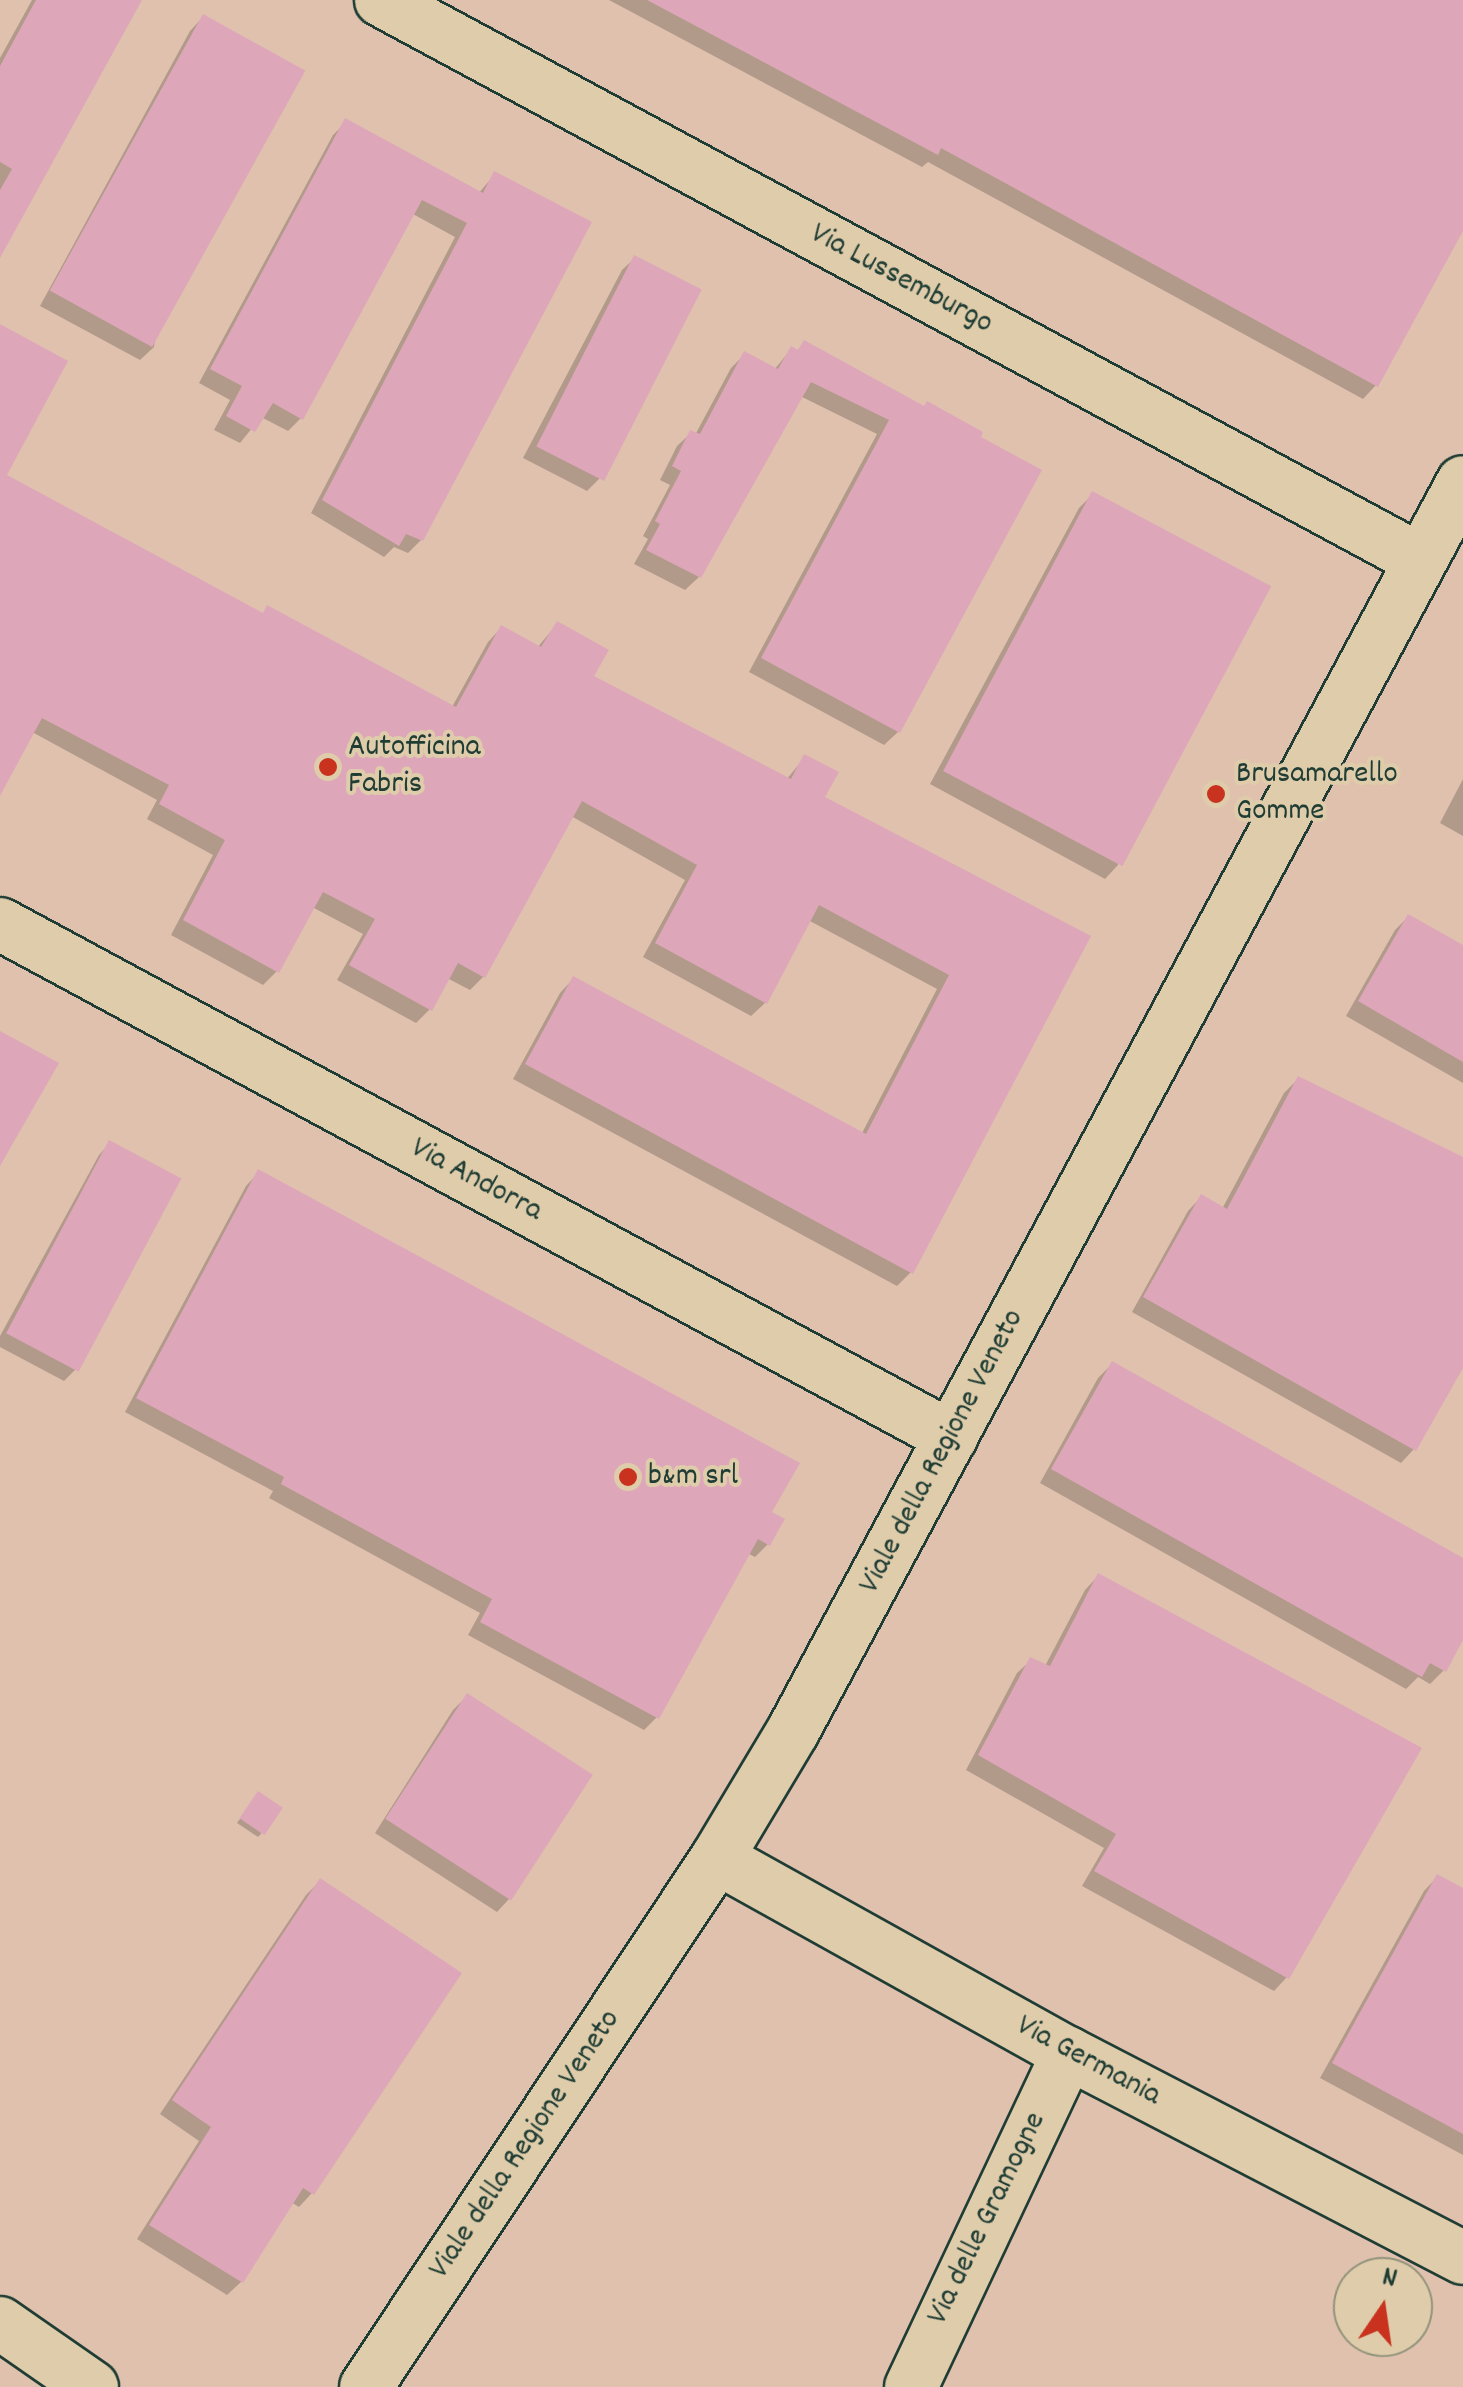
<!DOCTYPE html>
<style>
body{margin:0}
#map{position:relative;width:1463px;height:2387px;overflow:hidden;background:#dfc1ae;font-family:Dekko,sans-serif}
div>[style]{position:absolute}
.shadow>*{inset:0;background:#0003}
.building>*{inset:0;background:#dea6b9;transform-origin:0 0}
.roads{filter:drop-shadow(2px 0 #1f3d34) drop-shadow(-2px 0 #1f3d34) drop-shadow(0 2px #1f3d34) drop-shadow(0 -2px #1f3d34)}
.minor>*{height:52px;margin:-26px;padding:0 26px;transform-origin:26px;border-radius:26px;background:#dfccaa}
.dots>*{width:28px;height:28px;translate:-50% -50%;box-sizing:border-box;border:5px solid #dfccaa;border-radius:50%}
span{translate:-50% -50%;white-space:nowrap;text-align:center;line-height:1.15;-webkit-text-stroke:8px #dfccaa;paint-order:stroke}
.street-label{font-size:32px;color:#1f3d34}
.poi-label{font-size:32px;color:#1f3d34}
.left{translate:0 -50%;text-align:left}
.north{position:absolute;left:1333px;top:2257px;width:100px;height:100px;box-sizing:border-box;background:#dfccaa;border:2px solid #92937b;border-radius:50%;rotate:13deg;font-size:28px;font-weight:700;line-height:40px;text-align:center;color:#1f3d34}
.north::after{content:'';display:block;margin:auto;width:35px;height:45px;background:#c8321e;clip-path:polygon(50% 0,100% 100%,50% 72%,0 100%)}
</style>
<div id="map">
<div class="shadow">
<div style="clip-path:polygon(32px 0,140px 0,0 235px,0 58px)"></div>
<div style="clip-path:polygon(609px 0,1463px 0,1463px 226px,1376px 385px,1363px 399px,928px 162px,922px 167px)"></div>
<div style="clip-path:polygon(203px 17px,154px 347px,140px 360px,40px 306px,190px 31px)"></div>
<div style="clip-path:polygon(346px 122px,478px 194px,495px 174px,421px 540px,408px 553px,394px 547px,384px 557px,311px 513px,455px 237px,411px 213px,301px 418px,288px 431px,261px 417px,240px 443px,214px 430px,230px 400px,199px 383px,333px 135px)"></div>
<div style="clip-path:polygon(635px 258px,599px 479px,587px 491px,523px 458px,622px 270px)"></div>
<div style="clip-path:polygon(0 327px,4px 476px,261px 615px,452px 707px,488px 642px,501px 628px,537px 648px,557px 624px,591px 677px,786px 780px,805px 757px,822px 798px,1088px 937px,911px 1272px,897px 1286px,513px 1079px,560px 993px,573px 979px,861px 1135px,937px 989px,808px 920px,765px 1003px,751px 1016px,643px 957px,685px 880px,571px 816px,483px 977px,470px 990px,447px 978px,430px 1009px,416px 1023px,337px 980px,363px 934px,312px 907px,277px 971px,263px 985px,171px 935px,213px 855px,147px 819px,157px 800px,32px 732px,0 785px)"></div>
<div style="clip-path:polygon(804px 343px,923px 408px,898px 732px,884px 745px,749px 672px,877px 434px,800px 396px,699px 577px,685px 590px,634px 564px,648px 539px,643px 536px,670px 485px,660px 480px,677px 446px,691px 433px,695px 435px,731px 368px,745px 354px,774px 370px,791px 349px,796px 352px)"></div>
<div style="clip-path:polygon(1093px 494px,1118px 865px,1105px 879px,930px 784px,1079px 508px)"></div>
<div style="clip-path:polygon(1463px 779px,1463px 836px,1440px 823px)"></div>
<div style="clip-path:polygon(1408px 917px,1463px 948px,1463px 1083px,1346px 1016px,1395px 930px)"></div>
<div style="clip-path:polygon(1298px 1079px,1463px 1160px,1463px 1363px,1414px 1449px,1401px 1463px,1132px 1312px,1188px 1211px,1201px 1197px,1222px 1209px,1284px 1093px)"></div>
<div style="clip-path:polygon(110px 1143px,75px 1370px,64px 1381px,0 1347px,0 1336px,99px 1155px)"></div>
<div style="clip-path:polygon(259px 1172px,769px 1513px,768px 1544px,755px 1557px,747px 1553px,657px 1717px,644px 1730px,468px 1635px,480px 1613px,269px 1498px,273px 1491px,125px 1412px,246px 1186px)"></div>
<div style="clip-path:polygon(1112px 1364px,1463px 1561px,1463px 1635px,1444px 1670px,1430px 1684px,1418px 1677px,1406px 1689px,1040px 1483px,1098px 1378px)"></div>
<div style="clip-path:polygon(1098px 1576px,1287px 1977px,1274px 1991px,1082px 1886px,1104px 1848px,966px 1770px,1017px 1673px,1031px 1660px,1045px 1666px,1085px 1590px)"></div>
<div style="clip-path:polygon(467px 1696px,510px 1898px,497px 1912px,375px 1833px,453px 1710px)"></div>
<div style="clip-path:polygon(255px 1798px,261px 1834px,258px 1837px,237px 1823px)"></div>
<div style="clip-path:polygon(1437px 1877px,1463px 1891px,1463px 2155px,1320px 2078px,1424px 1891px)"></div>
<div style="clip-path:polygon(320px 1881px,312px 2193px,299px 2207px,291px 2202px,241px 2282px,227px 2295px,137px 2239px,199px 2141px,160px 2114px,306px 1895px)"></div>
</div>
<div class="building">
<div style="clip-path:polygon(36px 0,142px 0,0 258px,0 190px,12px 169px,0 162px,0 66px)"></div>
<div style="clip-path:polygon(647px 0,1463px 0,1463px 231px,1378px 387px,941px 148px,938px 155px)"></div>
<div style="left:203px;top:14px;width:117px;height:316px;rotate:29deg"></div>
<div style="clip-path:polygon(345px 118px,483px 193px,494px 171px,592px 222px,423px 541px,406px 534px,399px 546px,322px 500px,467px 223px,422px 200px,303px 420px,273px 403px,255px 432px,226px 416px,242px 386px,210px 369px)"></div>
<div style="left:634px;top:255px;width:76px;height:215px;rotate:27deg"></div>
<div style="clip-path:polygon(0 324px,68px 361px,7px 475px,263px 613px,267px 605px,456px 707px,501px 625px,541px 647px,557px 621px,609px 650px,594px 676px,791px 779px,804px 754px,839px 772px,825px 797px,1091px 936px,913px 1274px,525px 1064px,573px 976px,866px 1134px,949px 975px,819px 905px,767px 1004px,655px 943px,697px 865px,582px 801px,485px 978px,458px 963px,432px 1011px,349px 965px,375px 919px,323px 892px,279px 973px,183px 920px,225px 840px,159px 804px,169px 785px,42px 718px,0 796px)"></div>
<div style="clip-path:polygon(804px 340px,924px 406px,927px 401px,983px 432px,981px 437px,1042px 470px,900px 733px,761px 658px,889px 420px,811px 382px,701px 578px,646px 550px,660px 524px,655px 521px,681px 471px,672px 466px,690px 430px,700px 434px,744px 351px,778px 369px,791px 346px,798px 350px)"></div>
<div style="left:1092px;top:491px;width:203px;height:317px;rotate:28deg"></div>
<div style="clip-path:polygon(1408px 914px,1463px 945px,1463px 1062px,1358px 1001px)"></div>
<div style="clip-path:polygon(0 1031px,59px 1063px,0 1166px)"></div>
<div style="clip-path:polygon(1298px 1076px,1463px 1157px,1463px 1368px,1416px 1451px,1143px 1297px,1201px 1194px,1227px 1209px)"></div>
<div style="left:109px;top:1140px;width:82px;height:219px;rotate:28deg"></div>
<div style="clip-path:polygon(258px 1169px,800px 1463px,772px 1512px,785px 1519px,778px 1531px,770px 1546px,758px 1539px,659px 1719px,480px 1622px,492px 1599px,281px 1484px,284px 1477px,136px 1398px)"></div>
<div style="clip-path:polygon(1112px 1361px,1463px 1558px,1463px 1640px,1446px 1672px,1430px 1663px,1422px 1677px,1051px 1469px)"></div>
<div style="clip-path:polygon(1098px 1573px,1422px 1748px,1289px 1979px,1094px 1871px,1116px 1834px,978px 1755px,1030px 1657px,1050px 1666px)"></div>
<div style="left:467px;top:1693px;width:150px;height:150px;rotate:33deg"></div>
<div style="left:258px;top:1791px;width:30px;height:33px;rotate:34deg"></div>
<div style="clip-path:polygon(1437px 1874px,1463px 1888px,1463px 2134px,1332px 2063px)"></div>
<div style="clip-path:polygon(320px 1878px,462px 1973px,314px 2195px,303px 2188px,243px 2283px,149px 2225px,211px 2127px,172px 2100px)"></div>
</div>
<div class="roads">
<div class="minor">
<div style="left:381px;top:0;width:1180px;rotate:28.32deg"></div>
<div style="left:0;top:924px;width:1081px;rotate:28.34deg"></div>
<div style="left:717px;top:1858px;width:402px;rotate:29.1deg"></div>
<div style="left:1068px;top:2053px;width:445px;rotate:27.4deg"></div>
<div style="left:0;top:2323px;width:112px;rotate:34.8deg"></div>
<div style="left:366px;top:2387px;width:635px;rotate:-56.44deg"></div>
<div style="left:717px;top:1858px;width:148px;rotate:-59.1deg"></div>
<div style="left:793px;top:1731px;width:1417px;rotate:-61.79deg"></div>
<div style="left:911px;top:2387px;width:369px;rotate:-64.8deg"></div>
</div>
</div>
<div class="dots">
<div style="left:328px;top:767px;background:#c8321e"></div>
<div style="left:1216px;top:794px;background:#c8321e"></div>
<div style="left:628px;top:1477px;background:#c8321e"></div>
</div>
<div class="street-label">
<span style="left:901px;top:280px;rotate:28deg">Via Lussemburgo</span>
<span style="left:476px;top:1181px;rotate:28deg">Via Andorra</span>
<span style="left:943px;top:1452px;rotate:-62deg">Viale della Regione Veneto</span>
<span style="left:1088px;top:2062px;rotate:28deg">Via Germania</span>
<span style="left:526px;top:2145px;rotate:-56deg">Viale della Regione Veneto</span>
<span style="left:988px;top:2219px;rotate:-64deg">Via delle Gramogne</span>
</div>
<div class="poi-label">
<span class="left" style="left:348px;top:767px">Autofficina<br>Fabris</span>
<span class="left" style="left:1236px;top:794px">Brusamarello<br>Gomme</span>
<span class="left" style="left:648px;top:1477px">b&amp;m srl</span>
</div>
<div class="north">N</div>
</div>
